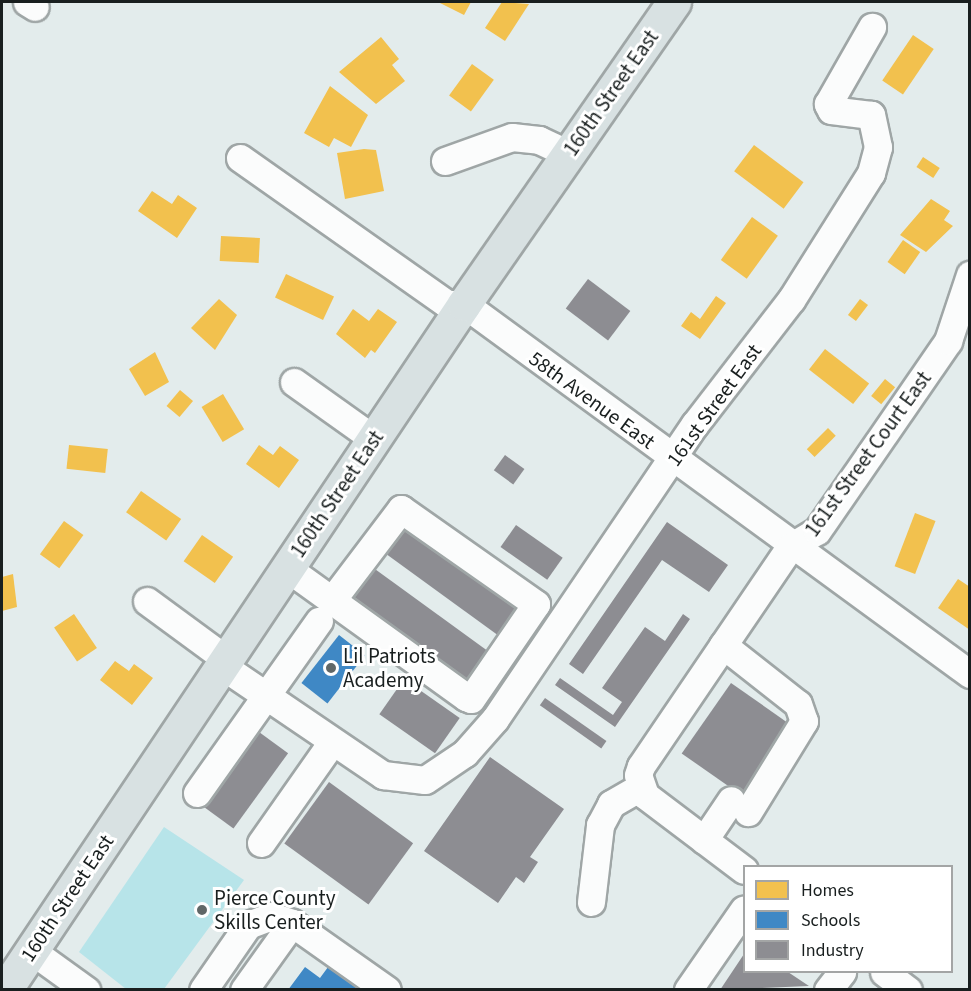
<!DOCTYPE html>
<style>
body{margin:0}
#map{position:relative;width:971px;height:991px;overflow:hidden;background:#e3ecec;font-family:"Source Sans 3",sans-serif}
div>[style]{position:absolute}
.green>*{inset:0;background:#b7e4e9}
.homes>*{inset:0;background:#f2c14e;transform-origin:0 0}
.schools>*{inset:0;background:#3f88c5;transform-origin:0 0}
.industry>*{inset:0;background:#8d8d92;transform-origin:0 0}
.roads{filter:drop-shadow(2px 0 #9fa6a6) drop-shadow(-2px 0 #9fa6a6) drop-shadow(0 2px #9fa6a6) drop-shadow(0 -2px #9fa6a6)}
.minor>*{height:27px;margin:-13.5px;padding:0 13.5px;transform-origin:13.5px;border-radius:13.5px;background:#fbfcfc}
.major>*{height:33px;margin:-16.5px;padding:0 16.5px;transform-origin:16.5px;border-radius:16.5px;background:#d8e1e2}
.dots>*{width:16px;height:16px;translate:-50% -50%;box-sizing:border-box;border:3px solid #fff;border-radius:50%}
span{translate:-50% -50%;white-space:nowrap;text-align:center;line-height:1.15;-webkit-text-stroke:6px #fff;paint-order:stroke}
.street-label{font-size:21px;color:#191f1f}
.poi-label{font-size:21px;color:#191f1f}
.left{translate:0 -50%;text-align:left}
.frame{position:absolute;inset:0;border:3px solid #191f1f;pointer-events:none}
.legend{position:absolute;left:743px;top:865px;width:210px;height:108px;box-sizing:border-box;background:#fff;border:2px solid #a3a5a5;margin:0;padding:8px 10px;list-style:none;font-size:18px;color:#191f1f}
.legend li{display:flex;align-items:center;gap:12px;height:30px}
.legend b{width:30px;border:2px solid #a3a5a5}
</style>
<div id="map">
<div class="green">
<div style="clip-path:polygon(164px 827px,244px 880px,164px 989px,126px 989px,79px 952px)"></div>
</div>
<div class="homes">
<div style="clip-path:polygon(438px 2px,471px 2px,464px 15px)"></div>
<div style="clip-path:polygon(502px 2px,529px 4px,505px 41px,485px 28px)"></div>
<div style="left:913px;top:35px;width:25px;height:55px;rotate:34deg"></div>
<div style="clip-path:polygon(381px 37px,399px 59px,392px 65px,405px 81px,376px 104px,339px 72px)"></div>
<div style="left:472px;top:64px;width:27px;height:39px;rotate:36deg"></div>
<div style="clip-path:polygon(330px 86px,368px 115px,351px 147px,334px 138px,329px 147px,304px 133px)"></div>
<div style="left:754px;top:145px;width:62px;height:33px;rotate:37deg"></div>
<div style="clip-path:polygon(364px 149px,376px 150px,384px 191px,345px 199px,337px 153px)"></div>
<div style="left:923px;top:157px;width:20px;height:12px;rotate:33deg"></div>
<div style="clip-path:polygon(152px 191px,172px 204px,178px 195px,197px 208px,177px 238px,138px 211px)"></div>
<div style="clip-path:polygon(931px 199px,950px 211px,944px 220px,953px 226px,926px 252px,900px 235px)"></div>
<div style="left:752px;top:217px;width:32px;height:53px;rotate:36deg"></div>
<div style="left:221px;top:236px;width:39px;height:25px;rotate:3deg"></div>
<div style="left:903px;top:240px;width:21px;height:27px;rotate:35deg"></div>
<div style="left:286px;top:274px;width:53px;height:26px;rotate:25deg"></div>
<div style="clip-path:polygon(716px 296px,726px 303px,700px 339px,681px 326px,691px 312px,700px 319px)"></div>
<div style="clip-path:polygon(219px 299px,237px 315px,215px 350px,191px 328px)"></div>
<div style="left:860px;top:299px;width:10px;height:20px;rotate:37deg"></div>
<div style="clip-path:polygon(353px 309px,369px 321px,378px 309px,397px 322px,375px 353px,371px 350px,365px 358px,336px 334px)"></div>
<div style="left:825px;top:349px;width:56px;height:26px;rotate:38deg"></div>
<div style="clip-path:polygon(155px 352px,169px 382px,145px 396px,129px 369px)"></div>
<div style="left:885px;top:379px;width:13px;height:22px;rotate:39deg"></div>
<div style="left:180px;top:390px;width:17px;height:21px;rotate:40deg"></div>
<div style="left:223px;top:394px;width:41px;height:25px;rotate:59deg"></div>
<div style="left:828px;top:428px;width:11px;height:30px;rotate:45deg"></div>
<div style="left:69px;top:445px;width:39px;height:24px;rotate:6deg"></div>
<div style="clip-path:polygon(259px 445px,273px 455px,280px 446px,299px 460px,279px 488px,246px 464px)"></div>
<div style="left:141px;top:491px;width:49px;height:26px;rotate:35deg"></div>
<div style="left:915px;top:513px;width:22px;height:57px;rotate:21deg"></div>
<div style="left:64px;top:521px;width:24px;height:41px;rotate:36deg"></div>
<div style="left:202px;top:535px;width:38px;height:32px;rotate:35deg"></div>
<div style="clip-path:polygon(13px 574px,17px 607px,2px 611px,2px 577px)"></div>
<div style="clip-path:polygon(958px 579px,970px 587px,970px 630px,938px 608px)"></div>
<div style="left:74px;top:614px;width:41px;height:24px;rotate:56deg"></div>
<div style="clip-path:polygon(115px 661px,129px 671px,134px 664px,153px 678px,132px 705px,100px 680px)"></div>
</div>
<div class="schools">
<div style="left:339px;top:635px;width:33px;height:61px;rotate:38deg"></div>
<div style="clip-path:polygon(331px 963px,367px 990px,288px 990px,305px 967px,320px 978px)"></div>
</div>
<div class="industry">
<div style="left:588px;top:279px;width:53px;height:37px;rotate:37deg"></div>
<div style="left:505px;top:455px;width:24px;height:19px;rotate:36deg"></div>
<div style="left:404px;top:515px;width:156px;height:42px;rotate:36deg"></div>
<div style="clip-path:polygon(667px 522px,728px 565px,709px 592px,662px 560px,583px 674px,569px 664px)"></div>
<div style="left:516px;top:525px;width:57px;height:27px;rotate:35deg"></div>
<div style="left:368px;top:564px;width:157px;height:42px;rotate:36deg"></div>
<div style="clip-path:polygon(683px 614px,690px 619px,615px 727px,555px 685px,560px 678px,613px 715px,622px 702px,602px 688px,645px 627px,665px 641px)"></div>
<div style="left:404px;top:679px;width:68px;height:43px;rotate:35deg"></div>
<div style="left:731px;top:683px;width:80px;height:86px;rotate:35deg"></div>
<div style="left:545px;top:698px;width:75px;height:9px;rotate:35deg"></div>
<div style="left:259px;top:732px;width:36px;height:93px;rotate:36deg"></div>
<div style="clip-path:polygon(490px 757px,564px 809px,530px 857px,538px 862px,524px 883px,516px 877px,498px 903px,424px 851px)"></div>
<div style="left:329px;top:782px;width:104px;height:76px;rotate:36deg"></div>
<div style="clip-path:polygon(744px 954px,744px 972px,788px 972px,809px 986px,720px 990px)"></div>
</div>
<div class="roads">
<div class="minor">
<div style="left:27px;top:2px;width:9px;rotate:32deg"></div>
<div style="left:240px;top:158px;width:253px;rotate:35.2deg"></div>
<div style="left:447px;top:304px;width:17px"></div>
<div style="left:464px;top:304px;width:627px;rotate:36.18deg"></div>
<div style="left:445px;top:161px;width:71px;rotate:-19.7deg"></div>
<div style="left:512px;top:137px;width:27px;rotate:6deg"></div>
<div style="left:539px;top:140px;width:33px;rotate:25deg"></div>
<div style="left:294px;top:382px;width:98px;rotate:35.5deg"></div>
<div style="left:287px;top:568px;width:221px;rotate:35.8deg"></div>
<div style="left:466px;top:697px;width:5px;rotate:22deg"></div>
<div style="left:471px;top:699px;width:115px;rotate:-55.6deg"></div>
<div style="left:536px;top:604px;width:165px;rotate:-144.9deg"></div>
<div style="left:401px;top:509px;width:114px;rotate:127.2deg"></div>
<div style="left:147px;top:601px;width:98px;rotate:36.3deg"></div>
<div style="left:723px;top:645px;width:95px;rotate:38.2deg"></div>
<div style="left:798px;top:704px;width:18px;rotate:71deg"></div>
<div style="left:804px;top:721px;width:107px;rotate:121.6deg"></div>
<div style="left:221px;top:665px;width:196px;rotate:34.2deg"></div>
<div style="left:383px;top:775px;width:42px;rotate:6.8deg"></div>
<div style="left:425px;top:780px;width:48px;rotate:-34deg"></div>
<div style="left:465px;top:753px;width:45px;rotate:-48.6deg"></div>
<div style="left:495px;top:719px;width:356px;rotate:-55.9deg"></div>
<div style="left:695px;top:424px;width:157px;rotate:-52.3deg"></div>
<div style="left:791px;top:300px;width:150px;rotate:-57.8deg"></div>
<div style="left:871px;top:173px;width:27px;rotate:-75deg"></div>
<div style="left:878px;top:147px;width:33px;rotate:-102deg"></div>
<div style="left:871px;top:115px;width:40px;rotate:-172.9deg"></div>
<div style="left:831px;top:110px;width:7px;rotate:-117deg"></div>
<div style="left:828px;top:104px;width:89px;rotate:-60.3deg"></div>
<div style="left:197px;top:793px;width:211px;rotate:-54.7deg"></div>
<div style="left:704px;top:840px;width:48px;rotate:-56deg"></div>
<div style="left:261px;top:843px;width:123px;rotate:-54.9deg"></div>
<div style="left:744px;top:870px;width:124px;rotate:-142.9deg"></div>
<div style="left:645px;top:795px;width:21px;rotate:-109deg"></div>
<div style="left:638px;top:775px;width:9px;rotate:-72deg"></div>
<div style="left:641px;top:766px;width:265px;rotate:-55.8deg"></div>
<div style="left:790px;top:547px;width:31px;rotate:-31deg"></div>
<div style="left:817px;top:531px;width:231px;rotate:-55.4deg"></div>
<div style="left:948px;top:341px;width:70px;rotate:-71.6deg"></div>
<div style="left:591px;top:902px;width:78px;rotate:-83.3deg"></div>
<div style="left:600px;top:825px;width:24px;rotate:-62deg"></div>
<div style="left:611px;top:804px;width:34px;rotate:-30deg"></div>
<div style="left:32px;top:951px;width:67px;rotate:35.8deg"></div>
<div style="left:884px;top:972px;width:30px;rotate:37deg"></div>
<div style="left:203px;top:990px;width:79px;rotate:-55.3deg"></div>
<div style="left:248px;top:925px;width:25px;rotate:-21deg"></div>
<div style="left:271px;top:916px;width:22px;rotate:18deg"></div>
<div style="left:292px;top:923px;width:116px;rotate:35.2deg"></div>
<div style="left:244px;top:990px;width:82px;rotate:-54.4deg"></div>
<div style="left:688px;top:990px;width:98px;rotate:-55.3deg"></div>
<div style="left:828px;top:990px;width:23px;rotate:-52deg"></div>
</div>
<div class="major">
<div style="left:5px;top:990px;width:825px;rotate:-56.21deg"></div>
<div style="left:464px;top:304px;width:368px;rotate:-55.2deg"></div>
</div>
</div>
<div class="dots">
<div style="left:331px;top:668px;background:#606767"></div>
<div style="left:202px;top:910px;background:#606767"></div>
</div>
<div class="street-label">
<span style="left:611px;top:93px;rotate:-55deg">160th Street East</span>
<span style="left:592px;top:400px;rotate:36deg">58th Avenue East</span>
<span style="left:714px;top:405px;rotate:-54deg">161st Street East</span>
<span style="left:868px;top:454px;rotate:-54deg">161st Street Court East</span>
<span style="left:337px;top:494px;rotate:-56deg">160th Street East</span>
<span style="left:67px;top:898px;rotate:-56deg">160th Street East</span>
</div>
<div class="poi-label">
<span class="left" style="left:343px;top:668px">Lil Patriots<br>Academy</span>
<span class="left" style="left:214px;top:910px">Pierce County<br>Skills Center</span>
</div>
<div class="frame"></div>
<ul class="legend">
<li><b style="height:16px;background:#f2c14e"></b>Homes</li>
<li><b style="height:16px;background:#3f88c5"></b>Schools</li>
<li><b style="height:16px;background:#8d8d92"></b>Industry</li>
</ul>
</div>
